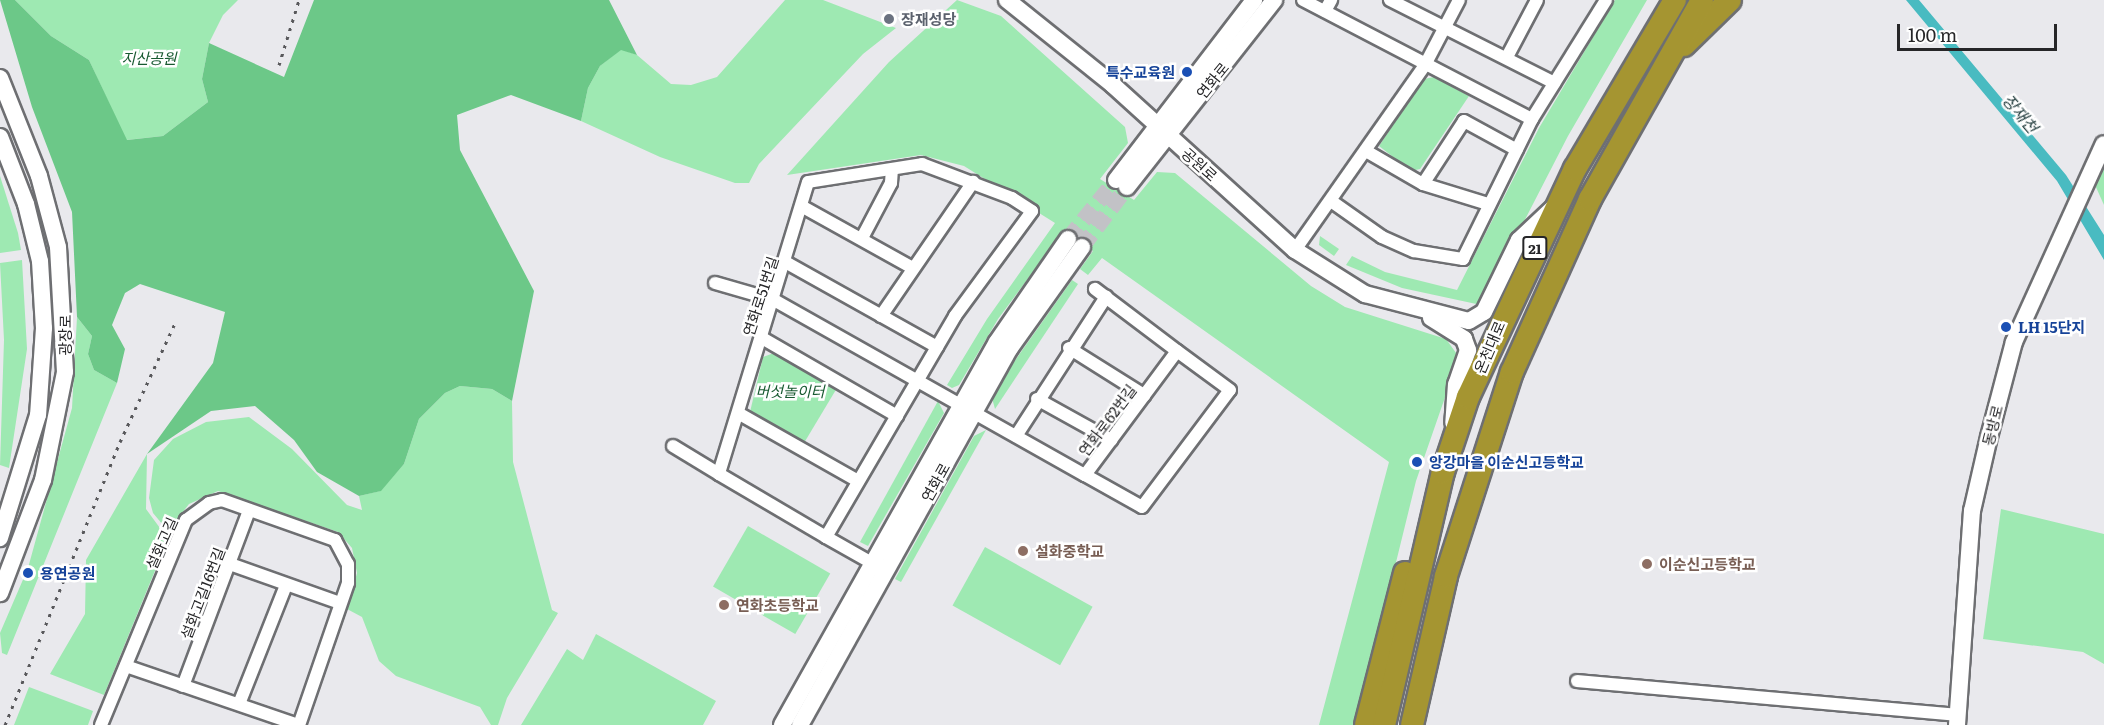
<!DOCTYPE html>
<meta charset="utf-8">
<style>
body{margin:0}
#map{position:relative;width:2104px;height:725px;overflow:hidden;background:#e9e9ed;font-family:Literata,"Noto Sans KR",serif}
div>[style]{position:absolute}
.green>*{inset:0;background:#9ee9b2;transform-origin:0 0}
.forest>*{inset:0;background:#6cc888}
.water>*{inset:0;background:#49bbc1}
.secondary-tunnel>*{height:16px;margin-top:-8px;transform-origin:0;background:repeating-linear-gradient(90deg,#c2c2c6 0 16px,transparent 0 24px)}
.roads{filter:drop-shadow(2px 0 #6e6f72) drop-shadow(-2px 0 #6e6f72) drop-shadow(0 2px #6e6f72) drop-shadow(0 -2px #6e6f72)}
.street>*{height:12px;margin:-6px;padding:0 6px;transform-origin:6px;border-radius:6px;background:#fff}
.secondary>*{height:16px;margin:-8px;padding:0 8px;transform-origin:8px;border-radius:8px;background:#fff}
.highway>*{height:22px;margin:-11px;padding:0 11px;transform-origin:11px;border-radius:11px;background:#a59531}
.rail>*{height:3px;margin-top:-1.5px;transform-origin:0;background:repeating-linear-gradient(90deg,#58585b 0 3px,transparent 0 9px)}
.dots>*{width:16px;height:16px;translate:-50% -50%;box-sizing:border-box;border:3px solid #fff;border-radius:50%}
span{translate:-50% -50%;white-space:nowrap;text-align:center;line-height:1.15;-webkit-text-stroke:5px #fff;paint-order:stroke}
.shield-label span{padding:2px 4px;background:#fff;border:2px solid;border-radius:4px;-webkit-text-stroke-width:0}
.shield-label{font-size:14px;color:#262628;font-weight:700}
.worship-label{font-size:15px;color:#5b616d;font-weight:700}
.left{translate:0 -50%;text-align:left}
.park-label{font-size:15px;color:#185a31;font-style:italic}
.transit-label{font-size:15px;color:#164399;font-weight:700}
.right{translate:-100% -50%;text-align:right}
.street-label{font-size:15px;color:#262628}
.education-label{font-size:15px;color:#785e54;font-weight:700}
.water-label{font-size:16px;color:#274142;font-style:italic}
.scale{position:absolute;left:1897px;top:24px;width:160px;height:27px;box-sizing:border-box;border:3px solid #262628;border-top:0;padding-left:8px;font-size:18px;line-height:21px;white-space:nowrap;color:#262628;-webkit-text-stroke:4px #fff;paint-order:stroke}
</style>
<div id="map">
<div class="green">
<div style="clip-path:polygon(15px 0,238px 0,223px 15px,209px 43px,202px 79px,208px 102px,163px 136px,126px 140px,89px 60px,51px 36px)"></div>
<div style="clip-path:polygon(785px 0,823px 0,896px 28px,863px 54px,759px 164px,749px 183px,735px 183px,660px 157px,581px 121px,588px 88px,600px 66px,621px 49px,637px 55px,671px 84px,691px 85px,717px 77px)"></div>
<div style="clip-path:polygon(957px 0,1001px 16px,1125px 127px,1128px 143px,1100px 179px,1134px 200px,1157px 172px,1175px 173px,1311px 286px,1345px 307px,1446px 339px,1459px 357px,1416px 481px,1356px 725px,1319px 725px,1389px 462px,1102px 258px,1088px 275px,1080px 269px,1093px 251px,1064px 230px,998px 319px,959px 385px,952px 388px,947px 385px,987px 319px,1055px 223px,964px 166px,921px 155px,787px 175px,889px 62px)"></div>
<div style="clip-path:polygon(1615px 0,1647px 0,1568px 136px,1481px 305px,1402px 288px,1346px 265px,1352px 256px,1385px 272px,1457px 290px,1539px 128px)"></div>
<div style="clip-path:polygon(1434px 77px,1469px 96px,1420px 169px,1411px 171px,1379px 146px,1424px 79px)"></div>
<div style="clip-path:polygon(2104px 165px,2104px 205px,2095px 185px)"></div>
<div style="clip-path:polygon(0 176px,18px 233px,21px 250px,0 253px)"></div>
<div style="clip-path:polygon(1320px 236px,1339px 249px,1334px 256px,1319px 245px)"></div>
<div style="clip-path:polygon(22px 260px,27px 349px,9px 468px,0 465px,4px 340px,0 263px)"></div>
<div style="clip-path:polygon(1072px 280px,1078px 284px,995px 409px,992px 398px,1009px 369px)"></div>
<div style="clip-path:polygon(77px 317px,92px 336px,88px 354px,94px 370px,117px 383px,7px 655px,2px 653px,0 633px,28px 568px,72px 408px)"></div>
<div style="clip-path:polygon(774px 353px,837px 388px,804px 443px,750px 412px,763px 357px)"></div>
<div style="clip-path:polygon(460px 386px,492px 389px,512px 401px,513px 462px,552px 610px,558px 613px,507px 698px,498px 725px,491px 725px,480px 707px,396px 676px,379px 661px,362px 617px,347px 609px,357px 573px,352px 548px,338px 532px,218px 491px,189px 504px,168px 531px,153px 513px,149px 498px,154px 460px,173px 439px,206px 422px,249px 417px,292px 449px,347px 505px,362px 510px,359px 496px,380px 491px,404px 464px,419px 419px,445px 393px)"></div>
<div style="clip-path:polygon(938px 401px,944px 413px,868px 546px,860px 542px)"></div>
<div style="clip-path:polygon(986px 430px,901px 582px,895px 579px,974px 436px)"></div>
<div style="clip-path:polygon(147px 454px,146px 509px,168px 539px,104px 695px,50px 674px,85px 614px,86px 560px)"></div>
<div style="clip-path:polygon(2001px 509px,2104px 534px,2104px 664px,2083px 652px,1983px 639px)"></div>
<div style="left:748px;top:526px;width:95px;height:70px;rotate:30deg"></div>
<div style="left:985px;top:547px;width:123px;height:67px;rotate:29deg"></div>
<div style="clip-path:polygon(596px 634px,716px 701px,703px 725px,521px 725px,567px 649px,583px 660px)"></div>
<div style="clip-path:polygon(29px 687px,93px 711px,88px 725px,14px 725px)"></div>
</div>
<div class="forest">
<div style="clip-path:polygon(0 0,15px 0,51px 36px,89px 60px,127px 140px,163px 136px,208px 102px,202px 79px,209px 43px,284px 77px,314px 0,609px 0,637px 55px,621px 50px,600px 66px,588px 88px,581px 121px,511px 95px,457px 115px,460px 150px,534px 291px,512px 401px,492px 389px,460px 386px,445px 393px,419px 419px,404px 464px,381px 491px,359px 496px,317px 472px,294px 440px,255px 406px,211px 411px,147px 454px,213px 363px,225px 312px,140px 284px,125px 293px,112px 325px,125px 349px,117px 383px,94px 370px,88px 354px,92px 336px,77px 317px,72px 212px,32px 107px)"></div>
</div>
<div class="water">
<div style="clip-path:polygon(1906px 0,1919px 0,2066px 175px,2104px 235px,2104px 260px,2057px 181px)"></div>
</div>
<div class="secondary-tunnel">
<div style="left:1068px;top:239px;width:76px;rotate:-50.9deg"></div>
<div style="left:1082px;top:247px;width:75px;rotate:-53.1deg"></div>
</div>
<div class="roads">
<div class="street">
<div style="left:1303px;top:0;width:258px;rotate:27.5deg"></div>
<div style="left:1390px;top:0;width:184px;rotate:26.8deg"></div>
<div style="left:1325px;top:11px;width:13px;rotate:-61deg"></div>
<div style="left:1507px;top:57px;width:64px;rotate:-62.2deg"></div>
<div style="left:1366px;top:151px;width:66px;rotate:30.1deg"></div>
<div style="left:1423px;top:184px;width:68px;rotate:17.1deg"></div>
<div style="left:1423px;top:184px;width:75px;rotate:-56.9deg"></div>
<div style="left:1464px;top:121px;width:60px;rotate:28.7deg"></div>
<div style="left:1331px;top:201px;width:62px;rotate:35.2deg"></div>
<div style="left:1382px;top:237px;width:35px;rotate:24deg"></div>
<div style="left:1414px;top:251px;width:50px;rotate:9.3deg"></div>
<div style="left:1463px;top:259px;width:156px;rotate:-63.8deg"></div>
<div style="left:1532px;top:119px;width:140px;rotate:-58.1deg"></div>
<div style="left:803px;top:207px;width:124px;rotate:29.1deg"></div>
<div style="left:862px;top:238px;width:62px;rotate:-62.2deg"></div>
<div style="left:891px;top:183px;width:13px;rotate:-86deg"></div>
<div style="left:1295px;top:250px;width:226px;rotate:-54.9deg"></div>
<div style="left:1425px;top:65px;width:73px;rotate:-62.4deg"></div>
<div style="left:787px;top:263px;width:172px;rotate:29.2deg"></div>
<div style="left:715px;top:283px;width:61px;rotate:16.1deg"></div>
<div style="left:774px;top:300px;width:357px;rotate:29.4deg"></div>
<div style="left:1085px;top:475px;width:154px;rotate:-53.4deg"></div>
<div style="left:1177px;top:351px;width:103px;rotate:-142.9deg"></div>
<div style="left:881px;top:316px;width:163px;rotate:-55.5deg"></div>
<div style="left:762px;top:338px;width:156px;rotate:30deg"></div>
<div style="left:1069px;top:348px;width:89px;rotate:32.1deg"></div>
<div style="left:1037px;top:399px;width:85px;rotate:29deg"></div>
<div style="left:738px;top:413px;width:138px;rotate:29.5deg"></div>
<div style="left:1016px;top:436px;width:166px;rotate:-57.1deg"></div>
<div style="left:673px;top:446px;width:54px;rotate:31.3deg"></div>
<div style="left:1085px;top:475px;width:65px;rotate:29.3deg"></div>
<div style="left:1142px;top:507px;width:146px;rotate:-53.1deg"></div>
<div style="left:1230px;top:390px;width:66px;rotate:-143.7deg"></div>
<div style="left:826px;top:537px;width:256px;rotate:-59.7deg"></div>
<div style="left:955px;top:316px;width:130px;rotate:-53.7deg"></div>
<div style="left:1032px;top:211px;width:24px;rotate:-147deg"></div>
<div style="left:1012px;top:198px;width:96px;rotate:-159.3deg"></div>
<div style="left:922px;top:164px;width:115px;rotate:171deg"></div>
<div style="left:808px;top:182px;width:305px;rotate:107deg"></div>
<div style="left:719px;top:474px;width:124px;rotate:30.5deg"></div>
<div style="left:826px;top:537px;width:53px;rotate:29.5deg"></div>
<div style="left:230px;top:564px;width:117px;rotate:19.5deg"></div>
<div style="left:126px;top:666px;width:182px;rotate:18.9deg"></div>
<div style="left:1577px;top:681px;width:380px;rotate:5.1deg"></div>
<div style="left:183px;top:686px;width:188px;rotate:-69.4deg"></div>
<div style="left:239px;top:704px;width:128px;rotate:-68.4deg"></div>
<div style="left:101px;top:725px;width:222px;rotate:-67.5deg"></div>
<div style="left:186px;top:520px;width:29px;rotate:-36deg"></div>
<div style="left:209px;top:503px;width:13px;rotate:-13deg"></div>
<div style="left:222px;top:500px;width:120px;rotate:19.5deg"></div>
<div style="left:335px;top:540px;width:27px;rotate:62deg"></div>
<div style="left:348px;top:564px;width:19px;rotate:90deg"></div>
<div style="left:348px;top:583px;width:150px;rotate:109deg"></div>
</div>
<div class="secondary">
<div style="left:1007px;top:0;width:136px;rotate:38.7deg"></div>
<div style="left:1113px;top:85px;width:246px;rotate:42.2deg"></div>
<div style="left:1295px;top:250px;width:83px;rotate:32.2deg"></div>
<div style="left:1365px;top:294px;width:107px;rotate:14.6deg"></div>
<div style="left:1469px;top:321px;width:17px;rotate:-31deg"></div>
<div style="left:1484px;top:312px;width:80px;rotate:-64.1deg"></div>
<div style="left:1519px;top:240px;width:47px;rotate:-43.3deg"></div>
<div style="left:0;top:78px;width:105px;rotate:68.3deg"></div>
<div style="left:39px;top:176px;width:73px;rotate:75deg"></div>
<div style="left:58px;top:247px;width:125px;rotate:86.8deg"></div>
<div style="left:65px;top:372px;width:110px;rotate:101.5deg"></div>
<div style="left:43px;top:480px;width:121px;rotate:110.8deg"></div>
<div style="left:0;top:137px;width:72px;rotate:68.8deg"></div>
<div style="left:26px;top:204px;width:59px;rotate:76.2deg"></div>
<div style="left:40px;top:261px;width:67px;rotate:86.6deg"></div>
<div style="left:44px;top:328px;width:87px;rotate:93.9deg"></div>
<div style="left:38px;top:415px;width:129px;rotate:107.2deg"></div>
<div style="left:1116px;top:180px;width:227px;rotate:-52.5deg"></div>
<div style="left:1127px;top:187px;width:238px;rotate:-51.8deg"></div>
<div style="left:1431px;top:318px;width:39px;rotate:32deg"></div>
<div style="left:1464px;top:339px;width:12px;rotate:70deg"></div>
<div style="left:1468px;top:350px;width:36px;rotate:109deg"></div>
<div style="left:1456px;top:384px;width:39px;rotate:94deg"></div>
<div style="left:782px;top:725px;width:439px;rotate:-60.7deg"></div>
<div style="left:997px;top:342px;width:125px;rotate:-55.4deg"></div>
<div style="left:800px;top:725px;width:432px;rotate:-60.9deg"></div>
<div style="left:1010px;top:348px;width:124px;rotate:-54.5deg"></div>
<div style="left:1957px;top:725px;width:215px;rotate:-86deg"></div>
<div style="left:1972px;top:511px;width:76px;rotate:-77.1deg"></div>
<div style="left:1989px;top:437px;width:98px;rotate:-75.3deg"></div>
<div style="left:2014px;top:342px;width:217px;rotate:-65.6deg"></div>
</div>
<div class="highway">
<div style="left:1684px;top:45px;width:64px;rotate:-44.4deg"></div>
<div style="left:1366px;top:725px;width:157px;rotate:-75.6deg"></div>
<div style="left:1384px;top:725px;width:260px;rotate:-76.9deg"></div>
<div style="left:1443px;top:472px;width:79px;rotate:-71.6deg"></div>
<div style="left:1468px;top:397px;width:252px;rotate:-64.9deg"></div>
<div style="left:1575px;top:169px;width:196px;rotate:-59.4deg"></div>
<div style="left:1412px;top:725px;width:153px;rotate:-77.1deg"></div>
<div style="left:1446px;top:576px;width:214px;rotate:-72.1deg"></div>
<div style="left:1512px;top:372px;width:190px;rotate:-65.7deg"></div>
<div style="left:1590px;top:199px;width:228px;rotate:-60.6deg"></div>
</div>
</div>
<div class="rail">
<div style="left:279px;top:65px;width:68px;rotate:-72.9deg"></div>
<div style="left:5px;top:725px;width:305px;rotate:-67.9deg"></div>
<div style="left:120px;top:442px;width:133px;rotate:-65.2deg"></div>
</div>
<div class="dots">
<div style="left:889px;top:19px;background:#6b7280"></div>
<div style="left:1187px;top:72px;background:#1a4fb4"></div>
<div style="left:2006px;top:327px;background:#1a4fb4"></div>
<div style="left:1417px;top:462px;background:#1a4fb4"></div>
<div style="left:1023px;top:551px;background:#8d6e63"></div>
<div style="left:1647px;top:564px;background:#8d6e63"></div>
<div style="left:28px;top:573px;background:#1a4fb4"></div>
<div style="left:724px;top:605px;background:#8d6e63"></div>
</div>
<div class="shield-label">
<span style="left:1535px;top:248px">21</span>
</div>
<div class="worship-label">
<span class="left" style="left:901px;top:19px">장재성당</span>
</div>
<div class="park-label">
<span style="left:149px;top:58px">지산공원</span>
<span style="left:790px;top:391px">버섯놀이터</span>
</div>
<div class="transit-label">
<span class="right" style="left:1175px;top:72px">특수교육원</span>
<span class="left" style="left:2018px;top:327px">LH 15단지</span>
<span class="left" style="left:1429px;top:462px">앙강마을 이순신고등학교</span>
<span class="left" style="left:40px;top:573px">용연공원</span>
</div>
<div class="street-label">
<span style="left:1212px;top:80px;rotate:-51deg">연화로</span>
<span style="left:1200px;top:164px;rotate:42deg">공원로</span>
<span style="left:760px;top:296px;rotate:-72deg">연화로51번길</span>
<span style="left:65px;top:335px;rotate:-90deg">광장로</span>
<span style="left:1489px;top:347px;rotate:-67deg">온천대로</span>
<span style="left:1107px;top:420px;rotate:-53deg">연화로62번길</span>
<span style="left:1992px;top:425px;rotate:-76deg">동방로</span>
<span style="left:935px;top:482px;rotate:-61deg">연화로</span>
<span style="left:161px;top:543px;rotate:-66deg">설화고길</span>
<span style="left:202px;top:593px;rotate:-69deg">설화고길16번길</span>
</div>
<div class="education-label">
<span class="left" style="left:1035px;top:551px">설화중학교</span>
<span class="left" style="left:1659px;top:564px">이순신고등학교</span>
<span class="left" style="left:736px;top:605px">연화초등학교</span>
</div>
<div class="water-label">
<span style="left:2021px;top:113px;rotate:50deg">장재천</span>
</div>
<div class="scale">100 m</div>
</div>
